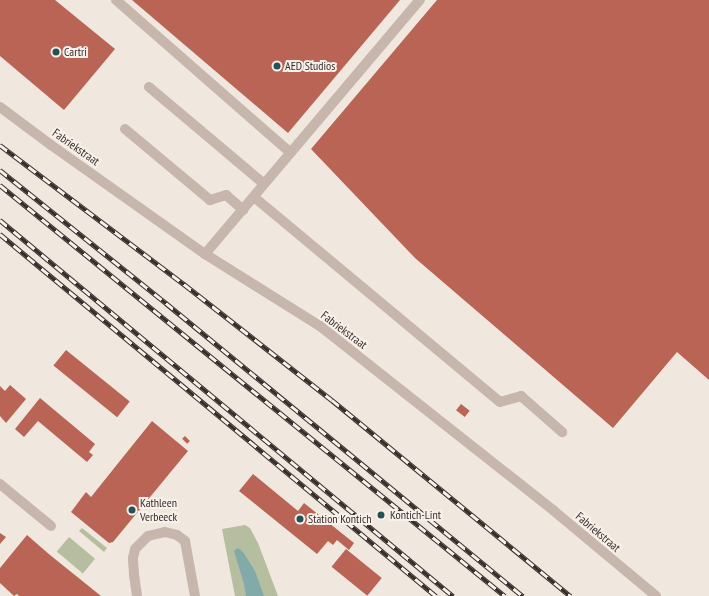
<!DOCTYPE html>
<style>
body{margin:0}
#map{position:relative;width:709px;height:596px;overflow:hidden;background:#f0e7df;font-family:"PT Sans Narrow",sans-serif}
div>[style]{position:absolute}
.green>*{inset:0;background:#b6bea0;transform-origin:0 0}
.water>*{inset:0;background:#81aaa9}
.building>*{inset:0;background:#b96454;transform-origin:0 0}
.minor>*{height:10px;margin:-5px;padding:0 5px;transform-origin:5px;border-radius:5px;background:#c7b6ac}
.rail>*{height:4.5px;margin-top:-2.25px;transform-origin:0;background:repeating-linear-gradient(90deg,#f8f1eb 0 9px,#362d2a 0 18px);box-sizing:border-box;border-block:1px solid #362d2a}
.dots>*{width:11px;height:11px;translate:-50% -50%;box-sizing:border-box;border:2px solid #f8f1eb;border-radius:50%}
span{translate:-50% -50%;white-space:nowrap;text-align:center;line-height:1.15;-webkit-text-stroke:4px #f8f1eb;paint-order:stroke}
.poi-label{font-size:12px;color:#362d2a}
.left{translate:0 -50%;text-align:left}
.street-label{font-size:12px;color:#362d2a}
</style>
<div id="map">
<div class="green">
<div style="clip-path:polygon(245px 525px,250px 528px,258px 543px,278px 596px,235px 596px,222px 529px)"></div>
<div style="clip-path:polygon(82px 528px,107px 548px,104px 552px,79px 531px)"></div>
<div style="left:69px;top:537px;width:34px;height:19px;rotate:40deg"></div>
</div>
<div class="water">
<div style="clip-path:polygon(238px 548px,243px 552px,255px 571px,264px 596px,246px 596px,244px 584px,234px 551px)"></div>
</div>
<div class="building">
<div style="clip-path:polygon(0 0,55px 0,115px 49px,64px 110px,0 56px)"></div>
<div style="clip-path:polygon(132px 0,400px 0,288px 133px)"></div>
<div style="clip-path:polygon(437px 0,709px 0,709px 380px,677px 352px,613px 428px,415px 258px,311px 149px)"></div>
<div style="left:66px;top:350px;width:82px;height:20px;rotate:39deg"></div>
<div style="clip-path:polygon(10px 385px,26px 399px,6px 423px,0 416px,0 386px,5px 391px)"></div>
<div style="clip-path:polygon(40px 398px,95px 444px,89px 452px,93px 455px,87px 462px,38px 421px,24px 437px,15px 429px)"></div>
<div style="left:461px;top:404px;width:11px;height:8px;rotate:38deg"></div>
<div style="clip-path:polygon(152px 421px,188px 451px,113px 542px,109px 543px,71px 512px,86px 492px,91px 497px)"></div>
<div style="left:185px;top:436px;width:7px;height:4px;rotate:45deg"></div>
<div style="clip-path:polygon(253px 474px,298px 511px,304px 503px,354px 543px,349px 550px,337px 540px,333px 545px,328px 541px,317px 554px,239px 491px)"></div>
<div style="clip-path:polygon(0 533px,6px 537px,0 544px)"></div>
<div style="clip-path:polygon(27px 535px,50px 555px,101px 596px,19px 596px,17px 594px,14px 596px,0 583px,0 568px)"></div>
<div style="left:346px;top:549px;width:46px;height:23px;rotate:39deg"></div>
</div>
<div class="minor">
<div style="left:116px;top:0;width:232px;rotate:41.2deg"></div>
<div style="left:149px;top:87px;width:150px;rotate:40.1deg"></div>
<div style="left:0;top:107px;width:64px;rotate:36.7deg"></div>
<div style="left:51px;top:145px;width:189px;rotate:35.3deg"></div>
<div style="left:205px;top:254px;width:136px;rotate:32.1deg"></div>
<div style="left:320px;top:326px;width:298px;rotate:38.3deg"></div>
<div style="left:554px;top:511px;width:133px;rotate:39.8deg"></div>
<div style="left:125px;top:129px;width:111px;rotate:39.9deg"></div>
<div style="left:210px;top:200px;width:17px;rotate:-17deg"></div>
<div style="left:226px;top:195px;width:23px;rotate:41deg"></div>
<div style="left:254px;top:197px;width:320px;rotate:39.8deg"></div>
<div style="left:500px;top:402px;width:22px;rotate:-16deg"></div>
<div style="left:521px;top:396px;width:55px;rotate:41.3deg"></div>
<div style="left:205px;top:254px;width:333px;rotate:-49.8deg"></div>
<div style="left:0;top:484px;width:66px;rotate:39.5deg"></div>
<div style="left:137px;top:596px;width:22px;rotate:-98deg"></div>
<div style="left:134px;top:574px;width:16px;rotate:-94deg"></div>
<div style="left:133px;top:558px;width:9px;rotate:-77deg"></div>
<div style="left:135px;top:549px;width:18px;rotate:-45deg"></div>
<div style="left:148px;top:536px;width:17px;rotate:-13deg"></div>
<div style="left:165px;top:532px;width:12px;rotate:14deg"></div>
<div style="left:177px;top:535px;width:10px;rotate:37deg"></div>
<div style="left:185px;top:541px;width:56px;rotate:79.7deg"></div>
</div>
<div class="rail">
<div style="left:0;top:145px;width:231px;rotate:37.1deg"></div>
<div style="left:184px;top:284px;width:188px;rotate:38.1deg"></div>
<div style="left:332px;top:400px;width:309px;rotate:39.4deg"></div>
<div style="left:0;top:170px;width:213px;rotate:38.7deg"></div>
<div style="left:166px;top:303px;width:462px;rotate:39.4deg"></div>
<div style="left:0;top:185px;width:651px;rotate:39.14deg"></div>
<div style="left:0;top:220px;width:589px;rotate:39.69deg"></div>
<div style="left:0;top:234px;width:567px;rotate:39.7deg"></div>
</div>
<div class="dots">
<div style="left:56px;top:52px;background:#245353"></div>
<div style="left:277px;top:66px;background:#245353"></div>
<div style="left:132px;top:510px;background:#245353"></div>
<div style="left:381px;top:515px;background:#245353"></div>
<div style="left:300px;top:519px;background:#245353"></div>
</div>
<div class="poi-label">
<span class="left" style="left:64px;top:52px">Cartri</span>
<span class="left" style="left:285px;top:66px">AED Studios</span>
<span class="left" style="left:140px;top:510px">Kathleen<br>Verbeeck</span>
<span class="left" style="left:390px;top:515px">Kontich-Lint</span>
<span class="left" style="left:308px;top:519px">Station Kontich</span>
</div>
<div class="street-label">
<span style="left:76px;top:147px;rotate:35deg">Fabriekstraat</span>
<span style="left:344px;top:330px;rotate:37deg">Fabriekstraat</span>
<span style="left:598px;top:532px;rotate:40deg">Fabriekstraat</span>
</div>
</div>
